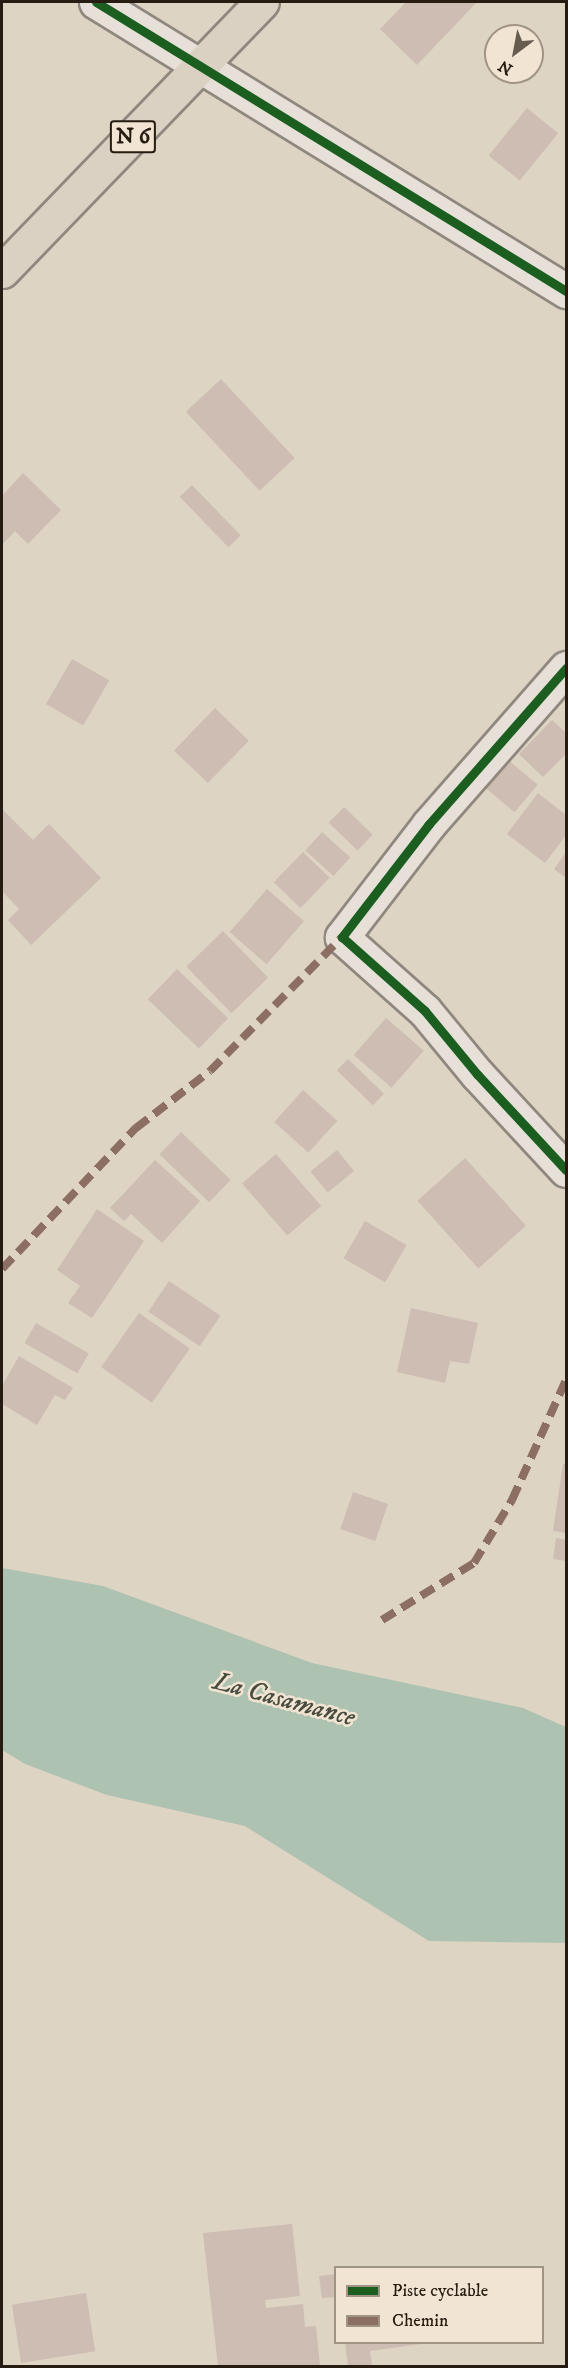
<!DOCTYPE html>
<style>
body{margin:0}
#map{position:relative;width:568px;height:2368px;overflow:hidden;background:#ded4c4;font-family:"IM FELL DW Pica",serif}
div>[style]{position:absolute}
.water>*{inset:0;background:#aec2b2}
.building>*{inset:0;background:#cdbdb2;transform-origin:0 0}
.roads{filter:drop-shadow(2px 0 #8f887e) drop-shadow(-2px 0 #8f887e) drop-shadow(0 2px #8f887e) drop-shadow(0 -2px #8f887e)}
.street>*{height:33px;margin:-16.5px;padding:0 16.5px;transform-origin:16.5px;border-radius:16.5px;background:#e6e0d8}
.primary>*{height:33px;margin:-16.5px;padding:0 16.5px;transform-origin:16.5px;border-radius:16.5px;background:#dad1c3}
.quiet>*{height:8px;margin-top:-4px;transform-origin:0;background:repeating-linear-gradient(90deg,#8d6e63 0 15px,transparent 0 23px)}
.cycleway>*{height:9px;margin:-4.5px;padding:0 4.5px;transform-origin:4.5px;border-radius:4.5px;background:#1b5e20}
span{translate:-50% -50%;white-space:nowrap;text-align:center;line-height:1.15;-webkit-text-stroke:5px #f1e4d2;paint-order:stroke}
.shield-label span{padding:2px 4px;background:#f1e4d2;border:2px solid;border-radius:4px;-webkit-text-stroke-width:0}
.shield-label{font-size:22px;color:#261c11;font-weight:700}
.water-label{font-size:26px;color:#484b3f;font-style:italic}
.frame{position:absolute;inset:0;border:3px solid #261c11;pointer-events:none}
.legend{position:absolute;left:334px;top:2266px;width:210px;height:78px;box-sizing:border-box;background:#f1e4d2;border:2px solid #a09485;margin:0;padding:8px 10px;list-style:none;font-size:18px;color:#261c11}
.legend li{display:flex;align-items:center;gap:12px;height:30px}
.legend b{width:30px;border:2px solid #a09485}
.north{position:absolute;left:484px;top:24px;width:60px;height:60px;box-sizing:border-box;background:#f1e4d2;border:2px solid #a09485;border-radius:50%;rotate:212deg;font-size:16px;font-weight:700;line-height:24px;text-align:center;color:#261c11}
.north::after{content:'';display:block;margin:auto;width:21px;height:27px;background:#665c50;clip-path:polygon(50% 0,100% 100%,50% 72%,0 100%)}
</style>
<div id="map">
<div class="water">
<div style="clip-path:polygon(2px 1568px,103px 1586px,312px 1663px,523px 1708px,566px 1727px,566px 1943px,429px 1941px,245px 1826px,107px 1795px,25px 1764px,2px 1750px)"></div>
</div>
<div class="building">
<div style="clip-path:polygon(406px 2px,477px 2px,417px 65px,380px 29px)"></div>
<div style="left:527px;top:108px;width:40px;height:61px;rotate:39deg"></div>
<div style="left:221px;top:379px;width:108px;height:48px;rotate:47deg"></div>
<div style="clip-path:polygon(23px 473px,61px 510px,28px 544px,15px 531px,2px 545px,2px 496px)"></div>
<div style="left:192px;top:485px;width:70px;height:17px;rotate:46deg"></div>
<div style="left:72px;top:659px;width:43px;height:52px;rotate:30deg"></div>
<div style="left:215px;top:708px;width:47px;height:59px;rotate:44deg"></div>
<div style="clip-path:polygon(552px 720px,566px 733px,566px 754px,543px 777px,519px 754px)"></div>
<div style="left:507px;top:759px;width:40px;height:36px;rotate:40deg"></div>
<div style="clip-path:polygon(538px 793px,566px 815px,566px 835px,545px 863px,507px 834px)"></div>
<div style="left:344px;top:807px;width:40px;height:22px;rotate:44deg"></div>
<div style="clip-path:polygon(3px 810px,33px 840px,49px 824px,101px 878px,31px 945px,8px 920px,19px 909px,2px 891px)"></div>
<div style="left:322px;top:832px;width:38px;height:25px;rotate:42deg"></div>
<div style="left:303px;top:852px;width:37px;height:42px;rotate:44deg"></div>
<div style="clip-path:polygon(566px 852px,566px 878px,554px 869px)"></div>
<div style="left:267px;top:889px;width:49px;height:57px;rotate:41deg"></div>
<div style="left:223px;top:931px;width:65px;height:51px;rotate:46deg"></div>
<div style="left:177px;top:969px;width:71px;height:42px;rotate:44deg"></div>
<div style="left:386px;top:1018px;width:50px;height:49px;rotate:41deg"></div>
<div style="left:348px;top:1059px;width:50px;height:16px;rotate:44deg"></div>
<div style="left:303px;top:1090px;width:46px;height:43px;rotate:42deg"></div>
<div style="left:181px;top:1132px;width:69px;height:31px;rotate:44deg"></div>
<div style="left:337px;top:1150px;width:27px;height:34px;rotate:51deg"></div>
<div style="left:276px;top:1154px;width:69px;height:45px;rotate:49deg"></div>
<div style="left:465px;top:1158px;width:91px;height:64px;rotate:48deg"></div>
<div style="clip-path:polygon(155px 1160px,200px 1201px,162px 1243px,131px 1214px,124px 1221px,110px 1208px)"></div>
<div style="clip-path:polygon(97px 1209px,144px 1241px,92px 1318px,68px 1303px,80px 1286px,57px 1270px)"></div>
<div style="left:365px;top:1221px;width:48px;height:43px;rotate:30deg"></div>
<div style="left:169px;top:1281px;width:62px;height:37px;rotate:34deg"></div>
<div style="clip-path:polygon(411px 1308px,478px 1323px,469px 1364px,450px 1361px,445px 1383px,397px 1372px)"></div>
<div style="left:139px;top:1313px;width:62px;height:66px;rotate:35deg"></div>
<div style="left:36px;top:1323px;width:61px;height:23px;rotate:30deg"></div>
<div style="clip-path:polygon(19px 1356px,73px 1388px,65px 1400px,55px 1395px,37px 1425px,2px 1404px,2px 1386px)"></div>
<div style="clip-path:polygon(563px 1464px,566px 1464px,566px 1533px,553px 1531px)"></div>
<div style="left:353px;top:1492px;width:37px;height:39px;rotate:19deg"></div>
<div style="clip-path:polygon(556px 1538px,566px 1540px,566px 1561px,553px 1559px)"></div>
<div style="clip-path:polygon(292px 2224px,300px 2296px,265px 2300px,266px 2308px,303px 2304px,305px 2327px,316px 2326px,320px 2366px,218px 2366px,203px 2233px)"></div>
<div style="clip-path:polygon(336px 2274px,336px 2297px,322px 2298px,319px 2276px)"></div>
<div style="left:86px;top:2293px;width:59px;height:75px;rotate:81deg"></div>
<div style="clip-path:polygon(345px 2342px,421px 2342px,421px 2344px,370px 2351px,372px 2365px,348px 2366px)"></div>
</div>
<div class="roads">
<div class="street">
<div style="left:96px;top:2px;width:552px;rotate:31.59deg"></div>
<div style="left:566px;top:668px;width:208px;rotate:131.3deg"></div>
<div style="left:429px;top:824px;width:143px;rotate:127.6deg"></div>
<div style="left:342px;top:937px;width:111px;rotate:41.7deg"></div>
<div style="left:425px;top:1011px;width:82px;rotate:50.5deg"></div>
<div style="left:477px;top:1074px;width:131px;rotate:47.2deg"></div>
</div>
<div class="primary">
<div style="left:2px;top:271px;width:374px;rotate:-46deg"></div>
</div>
</div>
<div class="quiet">
<div style="left:2px;top:1269px;width:195px;rotate:-46.5deg"></div>
<div style="left:136px;top:1128px;width:93px;rotate:-37.6deg"></div>
<div style="left:210px;top:1071px;width:188px;rotate:-45.4deg"></div>
<div style="left:382px;top:1620px;width:108px;rotate:-31.8deg"></div>
<div style="left:474px;top:1563px;width:74px;rotate:-58.9deg"></div>
<div style="left:512px;top:1500px;width:132px;rotate:-65.8deg"></div>
</div>
<div class="cycleway">
<div style="left:96px;top:2px;width:552px;rotate:31.59deg"></div>
<div style="left:566px;top:668px;width:208px;rotate:131.3deg"></div>
<div style="left:429px;top:824px;width:143px;rotate:127.6deg"></div>
<div style="left:342px;top:937px;width:111px;rotate:41.7deg"></div>
<div style="left:425px;top:1011px;width:82px;rotate:50.5deg"></div>
<div style="left:477px;top:1074px;width:131px;rotate:47.2deg"></div>
</div>
<div class="shield-label">
<span style="left:133px;top:137px">N 6</span>
</div>
<div class="water-label">
<span style="left:284px;top:1700px;rotate:15deg">La Casamance</span>
</div>
<div class="frame"></div>
<ul class="legend">
<li><b style="height:8px;background:#1b5e20"></b>Piste cyclable</li>
<li><b style="height:8px;background:#8d6e63"></b>Chemin</li>
</ul>
<div class="north">N</div>
</div>
